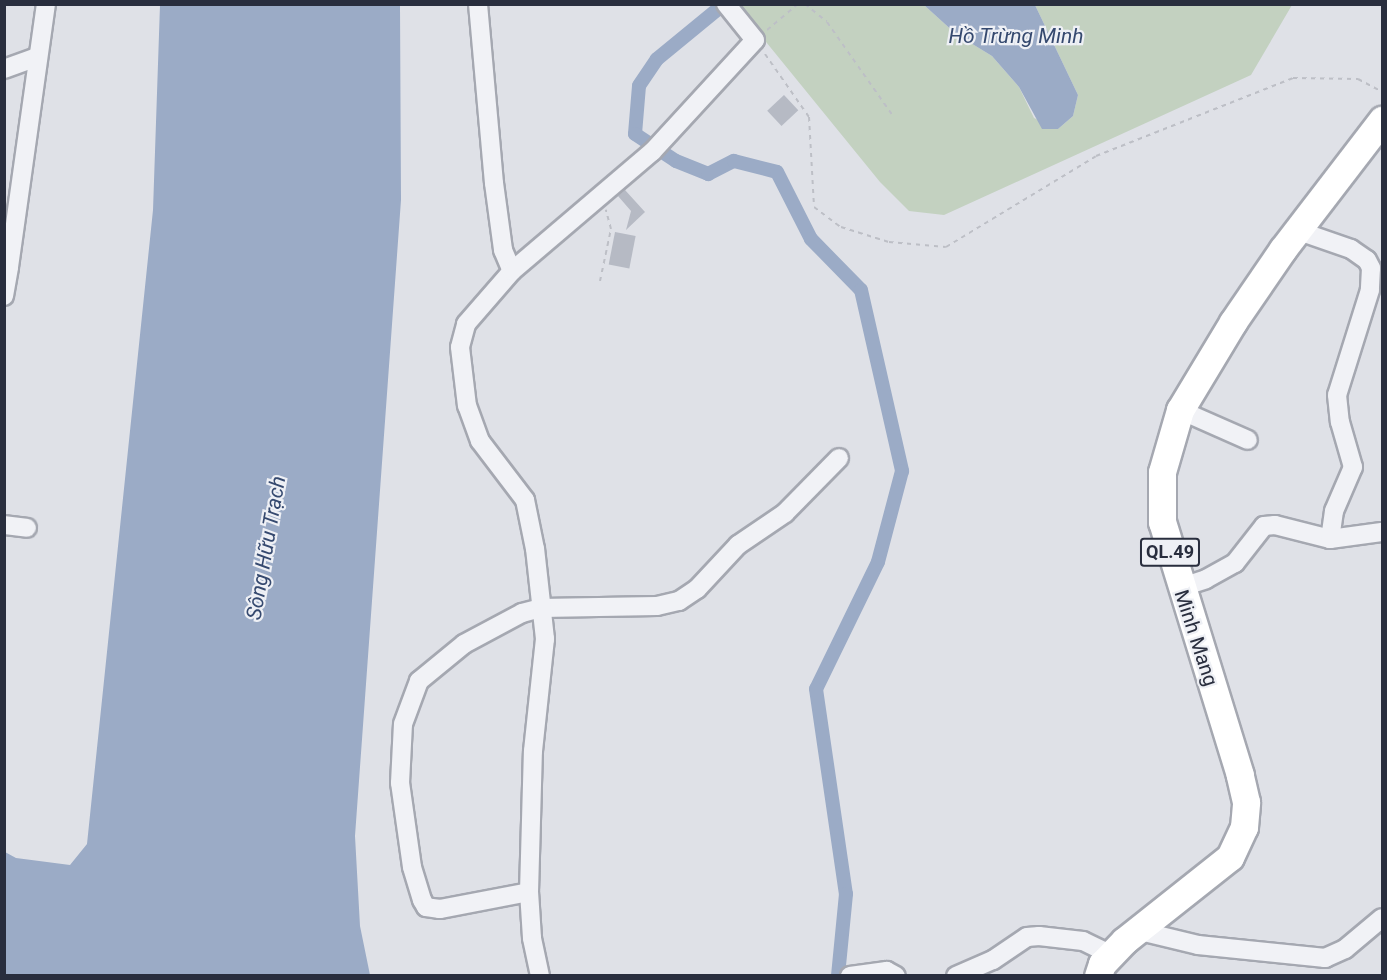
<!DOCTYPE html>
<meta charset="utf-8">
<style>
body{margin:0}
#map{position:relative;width:1387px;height:980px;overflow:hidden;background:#dfe1e7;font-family:Roboto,sans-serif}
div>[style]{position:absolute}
.green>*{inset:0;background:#c3d1c0}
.water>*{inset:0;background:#9babc6}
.canal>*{height:14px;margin:-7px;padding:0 7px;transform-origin:7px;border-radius:7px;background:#9babc6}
.building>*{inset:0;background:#b6bac4;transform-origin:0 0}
.path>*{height:2px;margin-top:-1px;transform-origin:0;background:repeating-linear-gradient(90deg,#bdbfc6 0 4.5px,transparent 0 9px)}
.roads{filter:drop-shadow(2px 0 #a5a8b1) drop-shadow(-2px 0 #a5a8b1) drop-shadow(0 2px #a5a8b1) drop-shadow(0 -2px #a5a8b1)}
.minor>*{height:18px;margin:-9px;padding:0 9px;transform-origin:9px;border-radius:9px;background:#f1f2f6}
.highway>*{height:27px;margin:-13.5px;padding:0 13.5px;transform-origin:13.5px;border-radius:13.5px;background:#fff}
span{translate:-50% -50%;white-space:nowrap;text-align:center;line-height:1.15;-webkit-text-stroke:4.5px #eef0f5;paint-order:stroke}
.shield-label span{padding:2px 4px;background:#eef0f5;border:2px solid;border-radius:4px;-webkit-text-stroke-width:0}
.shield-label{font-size:18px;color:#292e3e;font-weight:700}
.street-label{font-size:20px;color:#292e3e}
.water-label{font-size:21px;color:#35496f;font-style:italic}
.frame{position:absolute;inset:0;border:6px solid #292e3e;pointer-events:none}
</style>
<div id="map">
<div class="green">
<div style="clip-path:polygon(736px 5px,924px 5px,956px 34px,992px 56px,1019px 87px,1034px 118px,1058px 129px,1073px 116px,1078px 95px,1035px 5px,1292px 5px,1251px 75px,944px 215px,909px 211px,880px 182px)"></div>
</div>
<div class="water">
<div style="clip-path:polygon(160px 5px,400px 5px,401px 200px,355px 836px,360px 926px,370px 975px,5px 975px,5px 852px,16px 858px,70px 865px,87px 844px,153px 210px)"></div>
<div style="clip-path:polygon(924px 5px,1035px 5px,1078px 95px,1073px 116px,1058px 129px,1042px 129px,1019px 87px,992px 56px,956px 34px)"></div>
</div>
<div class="canal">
<div style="left:724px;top:4px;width:87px;rotate:140.6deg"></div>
<div style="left:657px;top:59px;width:32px;rotate:124deg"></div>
<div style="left:639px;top:86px;width:48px;rotate:94.8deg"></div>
<div style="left:635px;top:134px;width:49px;rotate:33.4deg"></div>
<div style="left:676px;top:161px;width:35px;rotate:22deg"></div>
<div style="left:708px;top:174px;width:29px;rotate:-27deg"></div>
<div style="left:734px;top:161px;width:44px;rotate:14.3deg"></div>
<div style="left:777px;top:172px;width:75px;rotate:63.1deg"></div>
<div style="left:811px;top:239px;width:71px;rotate:45.6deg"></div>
<div style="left:861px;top:290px;width:186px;rotate:77.2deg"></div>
<div style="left:902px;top:471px;width:94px;rotate:104.8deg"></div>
<div style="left:878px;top:562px;width:141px;rotate:116deg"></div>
<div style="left:816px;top:689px;width:207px;rotate:81.7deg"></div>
<div style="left:846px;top:894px;width:82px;rotate:95.6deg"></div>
</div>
<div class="building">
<div style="left:784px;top:95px;width:21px;height:23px;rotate:47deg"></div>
<div style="clip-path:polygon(625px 190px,645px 212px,626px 230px,631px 211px,618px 196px)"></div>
<div style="left:615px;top:232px;width:21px;height:33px;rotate:11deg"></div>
</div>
<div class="path">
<div style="left:805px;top:4px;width:28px;rotate:39deg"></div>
<div style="left:827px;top:22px;width:115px;rotate:54.9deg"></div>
<div style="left:767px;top:30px;width:40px;rotate:-40deg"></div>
<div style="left:765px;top:54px;width:77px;rotate:55.1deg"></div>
<div style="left:809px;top:117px;width:90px;rotate:86.8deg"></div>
<div style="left:814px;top:207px;width:34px;rotate:37deg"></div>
<div style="left:841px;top:227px;width:50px;rotate:17.4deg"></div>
<div style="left:889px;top:242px;width:57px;rotate:5deg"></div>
<div style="left:946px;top:247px;width:175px;rotate:-31.2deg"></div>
<div style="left:1096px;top:156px;width:212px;rotate:-21.6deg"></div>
<div style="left:1293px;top:78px;width:65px;rotate:0.9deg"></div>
<div style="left:1358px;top:79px;width:27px;rotate:28deg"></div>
<div style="left:600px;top:281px;width:53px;rotate:-78.1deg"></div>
<div style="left:611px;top:229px;width:20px;rotate:-105deg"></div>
</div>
<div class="roads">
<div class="minor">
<div style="left:478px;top:4px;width:180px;rotate:84.9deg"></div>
<div style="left:494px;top:183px;width:68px;rotate:82.3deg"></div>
<div style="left:503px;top:250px;width:23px;rotate:67deg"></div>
<div style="left:4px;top:69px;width:35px;rotate:-20deg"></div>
<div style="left:1299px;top:231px;width:55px;rotate:19.1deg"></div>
<div style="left:1351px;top:249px;width:19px;rotate:35deg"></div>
<div style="left:1367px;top:260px;width:9px;rotate:63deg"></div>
<div style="left:1371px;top:268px;width:22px;rotate:93deg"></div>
<div style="left:1370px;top:290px;width:110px;rotate:107.4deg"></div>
<div style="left:1337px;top:395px;width:27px;rotate:84deg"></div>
<div style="left:1340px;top:422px;width:47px;rotate:73.9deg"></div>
<div style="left:1353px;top:467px;width:48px;rotate:113.4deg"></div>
<div style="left:1334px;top:511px;width:28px;rotate:98deg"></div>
<div style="left:4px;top:269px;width:5px;rotate:-22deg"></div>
<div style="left:9px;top:267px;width:266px;rotate:-82deg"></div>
<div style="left:4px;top:296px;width:29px;rotate:-80deg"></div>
<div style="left:1180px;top:410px;width:74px;rotate:23.8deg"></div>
<div style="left:4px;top:525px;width:23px;rotate:7deg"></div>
<div style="left:1179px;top:588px;width:28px;rotate:-18deg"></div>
<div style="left:1206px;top:579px;width:33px;rotate:-29deg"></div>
<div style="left:1235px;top:563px;width:47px;rotate:-51.9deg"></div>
<div style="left:1264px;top:526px;width:11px;rotate:-5deg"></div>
<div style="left:1275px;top:525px;width:57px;rotate:14.3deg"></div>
<div style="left:1330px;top:539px;width:52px;rotate:-7.7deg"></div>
<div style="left:529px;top:892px;width:91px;rotate:169.2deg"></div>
<div style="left:440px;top:909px;width:14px;rotate:-172deg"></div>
<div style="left:426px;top:907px;width:8px;rotate:-120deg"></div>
<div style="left:422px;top:900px;width:34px;rotate:-107deg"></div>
<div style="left:412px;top:867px;width:85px;rotate:-98.1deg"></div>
<div style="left:400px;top:783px;width:59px;rotate:-87.1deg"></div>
<div style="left:403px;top:724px;width:46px;rotate:-69.6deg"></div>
<div style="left:419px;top:681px;width:58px;rotate:-39.4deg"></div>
<div style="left:464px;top:644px;width:66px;rotate:-28.1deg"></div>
<div style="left:522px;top:613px;width:20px;rotate:-15deg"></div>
<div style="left:541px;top:608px;width:116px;rotate:-1deg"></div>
<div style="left:657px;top:606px;width:23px;rotate:-13deg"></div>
<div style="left:679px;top:601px;width:22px;rotate:-34deg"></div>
<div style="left:697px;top:589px;width:60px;rotate:-47deg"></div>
<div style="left:738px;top:545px;width:57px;rotate:-34.2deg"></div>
<div style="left:785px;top:513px;width:77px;rotate:-45.5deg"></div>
<div style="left:1136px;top:930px;width:64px;rotate:13.6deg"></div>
<div style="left:1198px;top:945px;width:128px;rotate:5.8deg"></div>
<div style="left:1325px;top:958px;width:22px;rotate:-24deg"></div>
<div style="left:1345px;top:949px;width:48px;rotate:-40deg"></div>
<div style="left:540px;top:976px;width:39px;rotate:-102deg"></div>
<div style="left:532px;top:938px;width:46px;rotate:-93.7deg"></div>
<div style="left:529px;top:892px;width:141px;rotate:-88.4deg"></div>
<div style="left:533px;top:751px;width:113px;rotate:-83.9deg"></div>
<div style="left:545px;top:639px;width:91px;rotate:-96.3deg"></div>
<div style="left:535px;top:549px;width:50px;rotate:-101.5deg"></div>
<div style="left:525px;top:500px;width:74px;rotate:-127.3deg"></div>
<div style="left:480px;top:441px;width:37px;rotate:-110deg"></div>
<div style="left:467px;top:406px;width:59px;rotate:-96.8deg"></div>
<div style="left:460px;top:347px;width:24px;rotate:-75deg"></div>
<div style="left:466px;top:324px;width:70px;rotate:-49deg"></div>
<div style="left:512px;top:271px;width:184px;rotate:-40.4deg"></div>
<div style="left:652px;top:152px;width:152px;rotate:-47.4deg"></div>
<div style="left:755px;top:40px;width:46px;rotate:-128.9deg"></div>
<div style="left:850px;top:976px;width:37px;rotate:-8deg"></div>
<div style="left:887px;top:971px;width:10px;rotate:29deg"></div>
<div style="left:956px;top:976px;width:40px;rotate:-23.4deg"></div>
<div style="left:993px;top:960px;width:41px;rotate:-34.1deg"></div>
<div style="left:1027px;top:937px;width:12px;rotate:-5deg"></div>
<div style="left:1039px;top:936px;width:44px;rotate:6.5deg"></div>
<div style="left:1083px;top:941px;width:30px;rotate:26deg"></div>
</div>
<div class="highway">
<div style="left:1098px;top:976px;width:13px;rotate:-72deg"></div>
<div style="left:1102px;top:964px;width:32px;rotate:-46deg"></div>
<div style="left:1124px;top:941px;width:135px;rotate:-38.4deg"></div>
<div style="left:1230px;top:857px;width:33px;rotate:-65deg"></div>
<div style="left:1244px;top:827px;width:25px;rotate:-85deg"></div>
<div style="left:1246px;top:802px;width:28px;rotate:-103deg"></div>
<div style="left:1240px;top:775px;width:265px;rotate:-107.1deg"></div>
<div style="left:1162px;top:522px;width:50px;rotate:-90deg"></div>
<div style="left:1162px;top:472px;width:65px;rotate:-73.8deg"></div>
<div style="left:1180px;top:410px;width:103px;rotate:-58.9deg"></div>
<div style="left:1233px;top:322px;width:88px;rotate:-55.6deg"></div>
<div style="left:1283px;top:249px;width:163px;rotate:-52.5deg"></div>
</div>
</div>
<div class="shield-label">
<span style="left:1170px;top:552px">QL.49</span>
</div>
<div class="street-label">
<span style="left:1196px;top:638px;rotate:72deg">Minh Mang</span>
</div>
<div class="water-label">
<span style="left:1016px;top:36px">Hồ Trừng Minh</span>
<span style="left:266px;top:548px;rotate:-80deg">Sông Hữu Trạch</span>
</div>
<div class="frame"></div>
</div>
